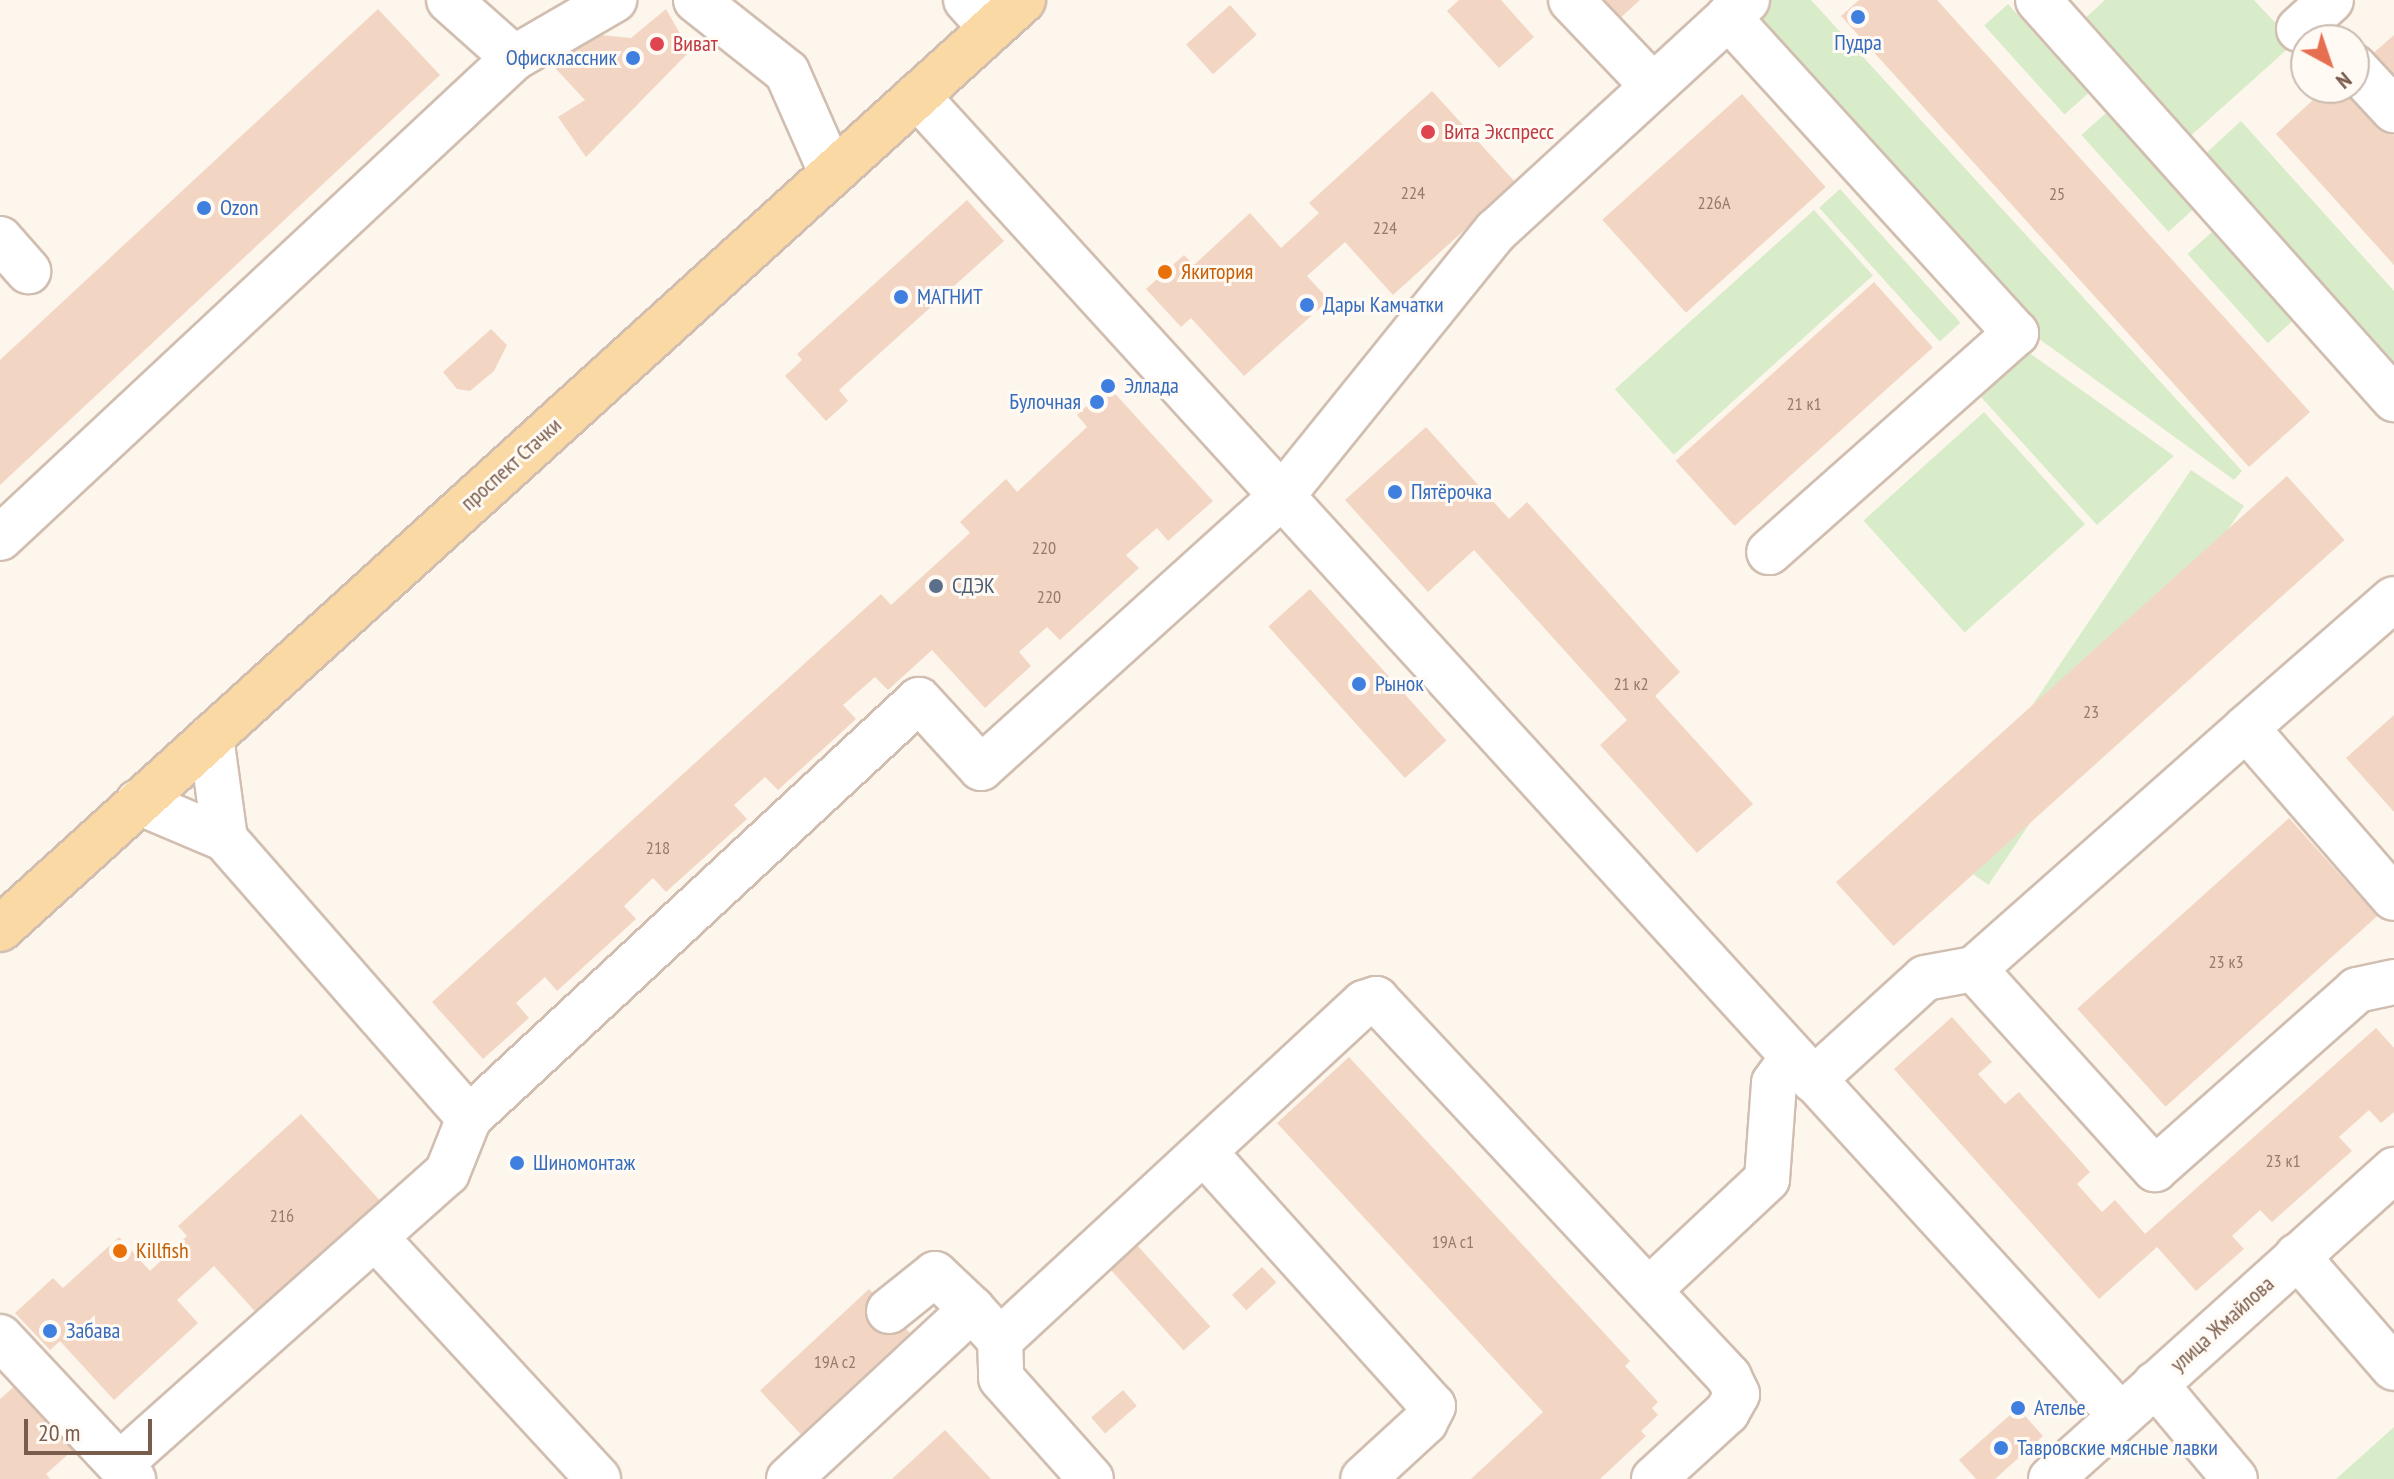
<!DOCTYPE html>
<meta charset="utf-8">
<style>
body{margin:0}
#map{position:relative;width:2394px;height:1479px;overflow:hidden;background:#fdf6ec;font-family:"PT Sans Narrow",sans-serif}
div>[style]{position:absolute}
.green>*{inset:0;background:#d8ecc9;transform-origin:0 0}
.building>*{inset:0;background:#f3d5c3;transform-origin:0 0}
.roads{filter:drop-shadow(2px 0 #d1beb0) drop-shadow(-2px 0 #d1beb0) drop-shadow(0 2px #d1beb0) drop-shadow(0 -2px #d1beb0)}
.minor>*{height:44px;margin:-22px;padding:0 22px;transform-origin:22px;border-radius:22px;background:#fff}
.major>*{height:44px;margin:-22px;padding:0 22px;transform-origin:22px;border-radius:22px;background:#fbd9a5}
.dots>*{width:22px;height:22px;translate:-50% -50%;box-sizing:border-box;border:4px solid #fffaf3;border-radius:50%}
span{translate:-50% -50%;white-space:nowrap;text-align:center;line-height:1.15;-webkit-text-stroke:6px #fffaf3;paint-order:stroke}
.number-label{font-size:18px;color:#987a6a}
.number-label span{-webkit-text-stroke-width:0}
.shop-label{font-size:22px;color:#366cbe}
.right{translate:-100% -50%;text-align:right}
.left{translate:0 -50%;text-align:left}
.health-label{font-size:22px;color:#be3a42}
.food-label{font-size:22px;color:#c56008}
.street-label{font-size:22px;color:#7a5c4d}
.service-label{font-size:22px;color:#4e5e75}
.north{position:absolute;left:2290px;top:24px;width:80px;height:80px;box-sizing:border-box;background:#fffaf3;border:2px solid #cabbb1;border-radius:50%;rotate:140deg;font-size:22px;font-weight:700;line-height:32px;text-align:center;color:#7a5c4d}
.north::after{content:'';display:block;margin:auto;width:28px;height:36px;background:#e76f51;clip-path:polygon(50% 0,100% 100%,50% 72%,0 100%)}
.scale{position:absolute;left:24px;top:1419px;width:128px;height:36px;box-sizing:border-box;border:4px solid #7a5c4d;border-top:0;padding-left:10px;font-size:24px;line-height:28px;white-space:nowrap;color:#7a5c4d;-webkit-text-stroke:6px #fffaf3;paint-order:stroke}
</style>
<div id="map">
<div class="green">
<div style="clip-path:polygon(1771px 0,1811px 0,2242px 471px,2234px 480px,2024px 328px,1747px 20px)"></div>
<div style="clip-path:polygon(2105px 0,2254px 0,2294px 43px,2186px 140px,2080px 23px)"></div>
<div style="left:2008px;top:4px;width:120px;height:32px;rotate:48deg"></div>
<div style="left:2106px;top:113px;width:130px;height:33px;rotate:48deg"></div>
<div style="clip-path:polygon(2241px 121px,2394px 291px,2394px 370px,2202px 157px)"></div>
<div style="left:1840px;top:189px;width:180px;height:28px;rotate:48deg"></div>
<div style="left:1814px;top:210px;width:88px;height:268px;rotate:48deg"></div>
<div style="left:2212px;top:232px;width:120px;height:33px;rotate:48deg"></div>
<div style="clip-path:polygon(2017px 344px,2174px 456px,2097px 525px,1971px 386px)"></div>
<div style="left:1984px;top:412px;width:151px;height:162px;rotate:48deg"></div>
<div style="left:2191px;top:470px;width:64px;height:457px;rotate:34deg"></div>
<div style="clip-path:polygon(2394px 1427px,2394px 1479px,2336px 1479px)"></div>
</div>
<div class="building">
<div style="clip-path:polygon(1459px 0,1501px 0,1534px 37px,1499px 68px,1447px 11px)"></div>
<div style="clip-path:polygon(1599px 0,1640px 0,1617px 21px)"></div>
<div style="clip-path:polygon(1859px 0,1937px 0,2310px 412px,2249px 467px,1841px 16px)"></div>
<div style="left:1230px;top:5px;width:40px;height:59px;rotate:48deg"></div>
<div style="clip-path:polygon(378px 9px,440px 75px,0 485px,0 360px)"></div>
<div style="clip-path:polygon(666px 9px,690px 51px,586px 157px,558px 117px,585px 100px,543px 55px,570px 32px,631px 38px)"></div>
<div style="clip-path:polygon(2394px 35px,2394px 85px,2369px 57px)"></div>
<div style="clip-path:polygon(2326px 88px,2350px 88px,2394px 136px,2394px 265px,2276px 134px)"></div>
<div style="clip-path:polygon(1432px 91px,1516px 183px,1393px 295px,1345px 242px,1307px 276px,1329px 300px,1244px 376px,1191px 318px,1181px 327px,1146px 289px,1184px 255px,1194px 265px,1250px 213px,1281px 248px,1319px 213px,1309px 203px)"></div>
<div style="left:1742px;top:94px;width:125px;height:188px;rotate:48deg"></div>
<div style="clip-path:polygon(967px 200px,1004px 241px,839px 390px,848px 401px,826px 421px,785px 376px,802px 360px,797px 354px)"></div>
<div style="left:1874px;top:282px;width:88px;height:267px;rotate:48deg"></div>
<div style="clip-path:polygon(491px 329px,507px 345px,494px 371px,470px 391px,457px 389px,443px 372px)"></div>
<div style="clip-path:polygon(1108px 386px,1213px 501px,1168px 541px,1157px 528px,1126px 555px,1139px 568px,1060px 640px,1047px 627px,1019px 652px,1031px 666px,985px 708px,932px 650px,888px 690px,875px 677px,843px 705px,856px 719px,778px 790px,765px 777px,734px 805px,747px 819px,666px 892px,653px 878px,624px 906px,636px 919px,557px 991px,545px 977px,516px 1003px,529px 1018px,483px 1059px,432px 1002px,881px 594px,891px 605px,970px 533px,960px 522px,1006px 479px,1017px 492px,1087px 427px,1077px 415px)"></div>
<div style="clip-path:polygon(1426px 427px,1509px 519px,1527px 502px,1680px 672px,1655px 696px,1753px 804px,1697px 853px,1600px 745px,1627px 720px,1474px 550px,1428px 592px,1345px 500px)"></div>
<div style="left:2287px;top:476px;width:86px;height:607px;rotate:48deg"></div>
<div style="left:1310px;top:589px;width:204px;height:56px;rotate:48deg"></div>
<div style="clip-path:polygon(2394px 715px,2394px 812px,2346px 758px)"></div>
<div style="left:2289px;top:818px;width:132px;height:285px;rotate:48deg"></div>
<div style="clip-path:polygon(1952px 1017px,1992px 1062px,1978px 1074px,2005px 1104px,2019px 1092px,2090px 1172px,2077px 1184px,2102px 1212px,2115px 1200px,2145px 1234px,2376px 1028px,2394px 1048px,2394px 1112px,2381px 1123px,2369px 1110px,2339px 1137px,2352px 1151px,2272px 1222px,2260px 1210px,2232px 1236px,2244px 1249px,2196px 1291px,2157px 1247px,2099px 1299px,1894px 1069px)"></div>
<div style="clip-path:polygon(1349px 1057px,1630px 1361px,1625px 1366px,1658px 1402px,1652px 1408px,1658px 1415px,1641px 1431px,1646px 1436px,1600px 1479px,1471px 1479px,1543px 1412px,1277px 1123px)"></div>
<div style="clip-path:polygon(301px 1114px,385px 1206px,262px 1319px,214px 1266px,177px 1300px,198px 1323px,114px 1400px,60px 1341px,50px 1350px,15px 1313px,53px 1278px,63px 1288px,119px 1237px,150px 1271px,187px 1236px,178px 1226px)"></div>
<div style="left:1136px;top:1244px;width:111px;height:36px;rotate:48deg"></div>
<div style="left:1262px;top:1267px;width:21px;height:41px;rotate:47deg"></div>
<div style="left:869px;top:1289px;width:60px;height:149px;rotate:47deg"></div>
<div style="clip-path:polygon(16px 1385px,74px 1449px,46px 1474px,50px 1479px,0 1479px,0 1399px)"></div>
<div style="left:1123px;top:1390px;width:21px;height:42px;rotate:49deg"></div>
<div style="clip-path:polygon(2018px 1408px,2043px 1436px,1995px 1479px,1976px 1479px,1959px 1460px)"></div>
<div style="clip-path:polygon(945px 1430px,991px 1479px,892px 1479px)"></div>
</div>
<div class="roads">
<div class="minor">
<div style="left:449px;top:0;width:87px;rotate:41.7deg"></div>
<div style="left:696px;top:0;width:116px;rotate:38.4deg"></div>
<div style="left:787px;top:72px;width:111px;rotate:66.2deg"></div>
<div style="left:966px;top:0;width:38px;rotate:48deg"></div>
<div style="left:1571px;top:0;width:117px;rotate:46.4deg"></div>
<div style="left:2038px;top:0;width:535px;rotate:48.26deg"></div>
<div style="left:1728px;top:17px;width:428px;rotate:47.7deg"></div>
<div style="left:2016px;top:333px;width:330px;rotate:138.4deg"></div>
<div style="left:2299px;top:29px;width:43px;rotate:-42.2deg"></div>
<div style="left:2354px;top:67px;width:59px;rotate:47.1deg"></div>
<div style="left:917px;top:96px;width:1785px;rotate:47.63deg"></div>
<div style="left:0;top:239px;width:43px;rotate:48.8deg"></div>
<div style="left:0;top:538px;width:703px;rotate:-43.04deg"></div>
<div style="left:514px;top:58px;width:116px;rotate:-30.1deg"></div>
<div style="left:2246px;top:728px;width:196px;rotate:-41.1deg"></div>
<div style="left:138px;top:802px;width:95px;rotate:23deg"></div>
<div style="left:225px;top:839px;width:103px;rotate:-97.8deg"></div>
<div style="left:225px;top:839px;width:371px;rotate:48.8deg"></div>
<div style="left:1974px;top:969px;width:270px;rotate:47.9deg"></div>
<div style="left:2155px;top:1169px;width:270px;rotate:-41.5deg"></div>
<div style="left:2357px;top:990px;width:38px;rotate:-12deg"></div>
<div style="left:1813px;top:1080px;width:151px;rotate:-42.3deg"></div>
<div style="left:1925px;top:978px;width:50px;rotate:-10.4deg"></div>
<div style="left:1974px;top:969px;width:363px;rotate:-41.5deg"></div>
<div style="left:2246px;top:728px;width:225px;rotate:49deg"></div>
<div style="left:1204px;top:1152px;width:342px;rotate:48deg"></div>
<div style="left:1433px;top:1406px;width:18px;rotate:117deg"></div>
<div style="left:1425px;top:1422px;width:84px;rotate:137.4deg"></div>
<div style="left:375px;top:1237px;width:329px;rotate:47.3deg"></div>
<div style="left:2297px;top:1256px;width:148px;rotate:49.1deg"></div>
<div style="left:1649px;top:1290px;width:162px;rotate:-43.2deg"></div>
<div style="left:1767px;top:1179px;width:96px;rotate:-85.8deg"></div>
<div style="left:1774px;top:1083px;width:32px;rotate:-54deg"></div>
<div style="left:889px;top:1311px;width:59px;rotate:-38.8deg"></div>
<div style="left:935px;top:1274px;width:51px;rotate:43.4deg"></div>
<div style="left:0;top:1337px;width:195px;rotate:46.9deg"></div>
<div style="left:1000px;top:1340px;width:38px;rotate:88deg"></div>
<div style="left:1001px;top:1378px;width:135px;rotate:48.3deg"></div>
<div style="left:2155px;top:1384px;width:124px;rotate:49.9deg"></div>
<div style="left:120px;top:1464px;width:438px;rotate:-41.7deg"></div>
<div style="left:447px;top:1173px;width:59px;rotate:-68.2deg"></div>
<div style="left:469px;top:1118px;width:614px;rotate:-42.89deg"></div>
<div style="left:919px;top:700px;width:92px;rotate:47.6deg"></div>
<div style="left:981px;top:768px;width:404px;rotate:-42.1deg"></div>
<div style="left:1281px;top:497px;width:342px;rotate:-51.1deg"></div>
<div style="left:1496px;top:231px;width:341px;rotate:-42.6deg"></div>
<div style="left:789px;top:1479px;width:250px;rotate:-42.9deg"></div>
<div style="left:972px;top:1309px;width:42px;rotate:47.9deg"></div>
<div style="left:1000px;top:1340px;width:496px;rotate:-42.8deg"></div>
<div style="left:1364px;top:1003px;width:13px;rotate:-18deg"></div>
<div style="left:1376px;top:999px;width:517px;rotate:46.96deg"></div>
<div style="left:1729px;top:1377px;width:19px;rotate:65deg"></div>
<div style="left:1737px;top:1394px;width:21px;rotate:119deg"></div>
<div style="left:1727px;top:1412px;width:99px;rotate:137.5deg"></div>
<div style="left:2051px;top:1479px;width:462px;rotate:-42deg"></div>
</div>
<div class="major">
<div style="left:0;top:929px;width:1382px;rotate:-42.24deg"></div>
</div>
</div>
<div class="dots">
<div style="left:1858px;top:17px;background:#3f7fe0"></div>
<div style="left:657px;top:44px;background:#e0444e"></div>
<div style="left:633px;top:58px;background:#3f7fe0"></div>
<div style="left:1428px;top:132px;background:#e0444e"></div>
<div style="left:204px;top:208px;background:#3f7fe0"></div>
<div style="left:1165px;top:272px;background:#e8710a"></div>
<div style="left:901px;top:297px;background:#3f7fe0"></div>
<div style="left:1307px;top:305px;background:#3f7fe0"></div>
<div style="left:1108px;top:386px;background:#3f7fe0"></div>
<div style="left:1097px;top:402px;background:#3f7fe0"></div>
<div style="left:1395px;top:492px;background:#3f7fe0"></div>
<div style="left:936px;top:586px;background:#5c6f8a"></div>
<div style="left:1359px;top:684px;background:#3f7fe0"></div>
<div style="left:517px;top:1163px;background:#3f7fe0"></div>
<div style="left:120px;top:1251px;background:#e8710a"></div>
<div style="left:50px;top:1331px;background:#3f7fe0"></div>
<div style="left:2018px;top:1408px;background:#3f7fe0"></div>
<div style="left:2001px;top:1448px;background:#3f7fe0"></div>
</div>
<div class="number-label">
<span style="left:1413px;top:193px">224</span>
<span style="left:2057px;top:194px">25</span>
<span style="left:1714px;top:203px">226А</span>
<span style="left:1385px;top:228px">224</span>
<span style="left:1804px;top:404px">21 к1</span>
<span style="left:1044px;top:548px">220</span>
<span style="left:1049px;top:597px">220</span>
<span style="left:1631px;top:684px">21 к2</span>
<span style="left:2091px;top:712px">23</span>
<span style="left:658px;top:848px">218</span>
<span style="left:2226px;top:962px">23 к3</span>
<span style="left:2283px;top:1161px">23 к1</span>
<span style="left:282px;top:1216px">216</span>
<span style="left:1453px;top:1242px">19А с1</span>
<span style="left:835px;top:1362px">19А с2</span>
</div>
<div class="shop-label">
<span style="left:1858px;top:43px">Пудра</span>
<span class="right" style="left:617px;top:58px">Офисклассник</span>
<span class="left" style="left:220px;top:208px">Ozon</span>
<span class="left" style="left:917px;top:297px">МАГНИТ</span>
<span class="left" style="left:1323px;top:305px">Дары Камчатки</span>
<span class="left" style="left:1124px;top:386px">Эллада</span>
<span class="right" style="left:1081px;top:402px">Булочная</span>
<span class="left" style="left:1411px;top:492px">Пятёрочка</span>
<span class="left" style="left:1375px;top:684px">Рынок</span>
<span class="left" style="left:533px;top:1163px">Шиномонтаж</span>
<span class="left" style="left:66px;top:1331px">Забава</span>
<span class="left" style="left:2034px;top:1408px">Ателье</span>
<span class="left" style="left:2017px;top:1448px">Тавровские мясные лавки</span>
</div>
<div class="health-label">
<span class="left" style="left:673px;top:44px">Виват</span>
<span class="left" style="left:1444px;top:132px">Вита Экспресс</span>
</div>
<div class="food-label">
<span class="left" style="left:1181px;top:272px">Якитория</span>
<span class="left" style="left:136px;top:1251px">Killfish</span>
</div>
<div class="street-label">
<span style="left:511px;top:464px;rotate:-42deg">проспект Стачки</span>
<span style="left:2222px;top:1324px;rotate:-42deg">улица Жмайлова</span>
</div>
<div class="service-label">
<span class="left" style="left:952px;top:586px">СДЭК</span>
</div>
<div class="north">N</div>
<div class="scale">20 m</div>
</div>
